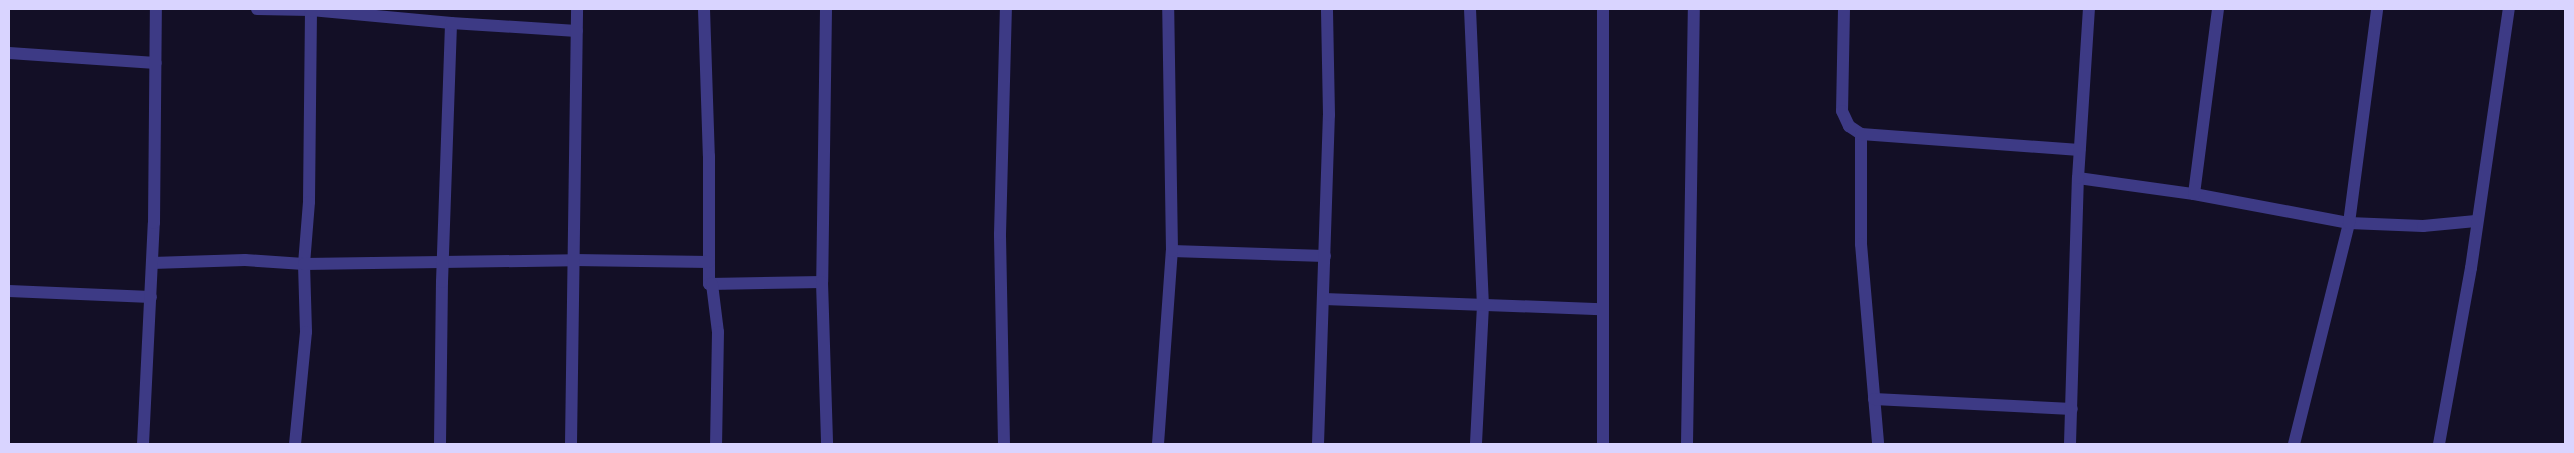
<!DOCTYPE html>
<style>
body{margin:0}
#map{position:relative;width:2574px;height:453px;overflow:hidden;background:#130f26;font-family:Signika,sans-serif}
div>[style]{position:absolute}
.minor>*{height:12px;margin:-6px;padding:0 6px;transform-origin:6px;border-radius:6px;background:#3d3a85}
span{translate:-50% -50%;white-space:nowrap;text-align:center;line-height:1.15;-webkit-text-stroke:4px #130f26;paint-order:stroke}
.frame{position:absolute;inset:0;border:10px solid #d9d4ff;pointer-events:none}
</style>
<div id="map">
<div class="minor">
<div style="left:257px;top:9px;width:54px;rotate:1.1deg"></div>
<div style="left:311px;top:10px;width:192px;rotate:90.6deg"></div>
<div style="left:309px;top:202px;width:62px;rotate:94.6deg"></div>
<div style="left:304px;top:264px;width:68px;rotate:88.3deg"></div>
<div style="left:306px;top:332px;width:113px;rotate:95.6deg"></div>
<div style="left:704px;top:9px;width:147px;rotate:88.1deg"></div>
<div style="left:709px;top:156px;width:128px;rotate:90deg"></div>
<div style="left:709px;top:284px;width:113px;rotate:-1deg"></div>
<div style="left:826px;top:9px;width:273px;rotate:90.8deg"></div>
<div style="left:822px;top:282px;width:162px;rotate:88.2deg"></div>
<div style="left:1470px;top:9px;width:296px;rotate:87.5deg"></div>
<div style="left:1483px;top:305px;width:139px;rotate:92.9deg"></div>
<div style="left:1844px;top:9px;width:102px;rotate:91.1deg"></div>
<div style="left:1842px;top:111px;width:17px;rotate:65deg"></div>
<div style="left:1849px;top:126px;width:14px;rotate:34deg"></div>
<div style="left:1861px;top:134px;width:110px;rotate:90deg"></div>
<div style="left:1861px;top:244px;width:201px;rotate:85.1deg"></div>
<div style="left:311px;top:10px;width:141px;rotate:5.3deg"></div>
<div style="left:9px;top:53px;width:147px;rotate:3.9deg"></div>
<div style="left:1861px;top:134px;width:219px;rotate:4.2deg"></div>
<div style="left:2078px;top:178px;width:117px;rotate:7.9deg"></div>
<div style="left:2194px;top:194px;width:158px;rotate:10.6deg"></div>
<div style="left:2349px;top:223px;width:74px;rotate:2.3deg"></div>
<div style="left:2423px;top:226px;width:53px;rotate:-5.4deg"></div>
<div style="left:2194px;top:194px;width:187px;rotate:-82.6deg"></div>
<div style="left:1172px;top:251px;width:153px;rotate:1.9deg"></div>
<div style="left:152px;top:263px;width:93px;rotate:-1.8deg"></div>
<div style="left:245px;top:260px;width:59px;rotate:3.9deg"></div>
<div style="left:304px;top:264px;width:270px;rotate:-0.8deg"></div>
<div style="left:574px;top:260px;width:135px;rotate:0.8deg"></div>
<div style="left:712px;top:284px;width:48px;rotate:82.9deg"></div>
<div style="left:718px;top:332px;width:112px;rotate:91deg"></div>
<div style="left:9px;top:291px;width:142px;rotate:2.4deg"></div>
<div style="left:1324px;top:299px;width:277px;rotate:2.1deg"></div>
<div style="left:1874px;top:399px;width:198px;rotate:2.9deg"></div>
<div style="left:143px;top:444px;width:221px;rotate:-87.2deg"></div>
<div style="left:154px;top:223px;width:214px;rotate:-89.5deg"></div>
<div style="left:440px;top:444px;width:162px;rotate:-89.3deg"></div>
<div style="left:442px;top:282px;width:259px;rotate:-88deg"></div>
<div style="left:451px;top:23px;width:126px;rotate:3.6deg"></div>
<div style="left:571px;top:444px;width:435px;rotate:-89.2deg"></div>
<div style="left:1004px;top:444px;width:210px;rotate:-91.1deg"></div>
<div style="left:1000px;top:234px;width:225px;rotate:-88.5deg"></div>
<div style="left:1158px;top:444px;width:194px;rotate:-85.9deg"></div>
<div style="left:1172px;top:251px;width:242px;rotate:-90.9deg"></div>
<div style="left:1318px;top:444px;width:329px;rotate:-88.1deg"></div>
<div style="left:1329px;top:115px;width:106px;rotate:-91.1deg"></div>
<div style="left:1603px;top:444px;width:435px;rotate:-90deg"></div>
<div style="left:1687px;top:444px;width:435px;rotate:-89.1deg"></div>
<div style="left:2070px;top:444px;width:266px;rotate:-88.3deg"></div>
<div style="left:2078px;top:178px;width:169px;rotate:-86.3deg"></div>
<div style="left:2294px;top:444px;width:228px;rotate:-76deg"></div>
<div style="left:2349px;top:223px;width:216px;rotate:-82.5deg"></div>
<div style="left:2439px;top:444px;width:179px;rotate:-79.7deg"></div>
<div style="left:2471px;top:268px;width:262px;rotate:-81.7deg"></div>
</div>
<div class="frame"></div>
</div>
